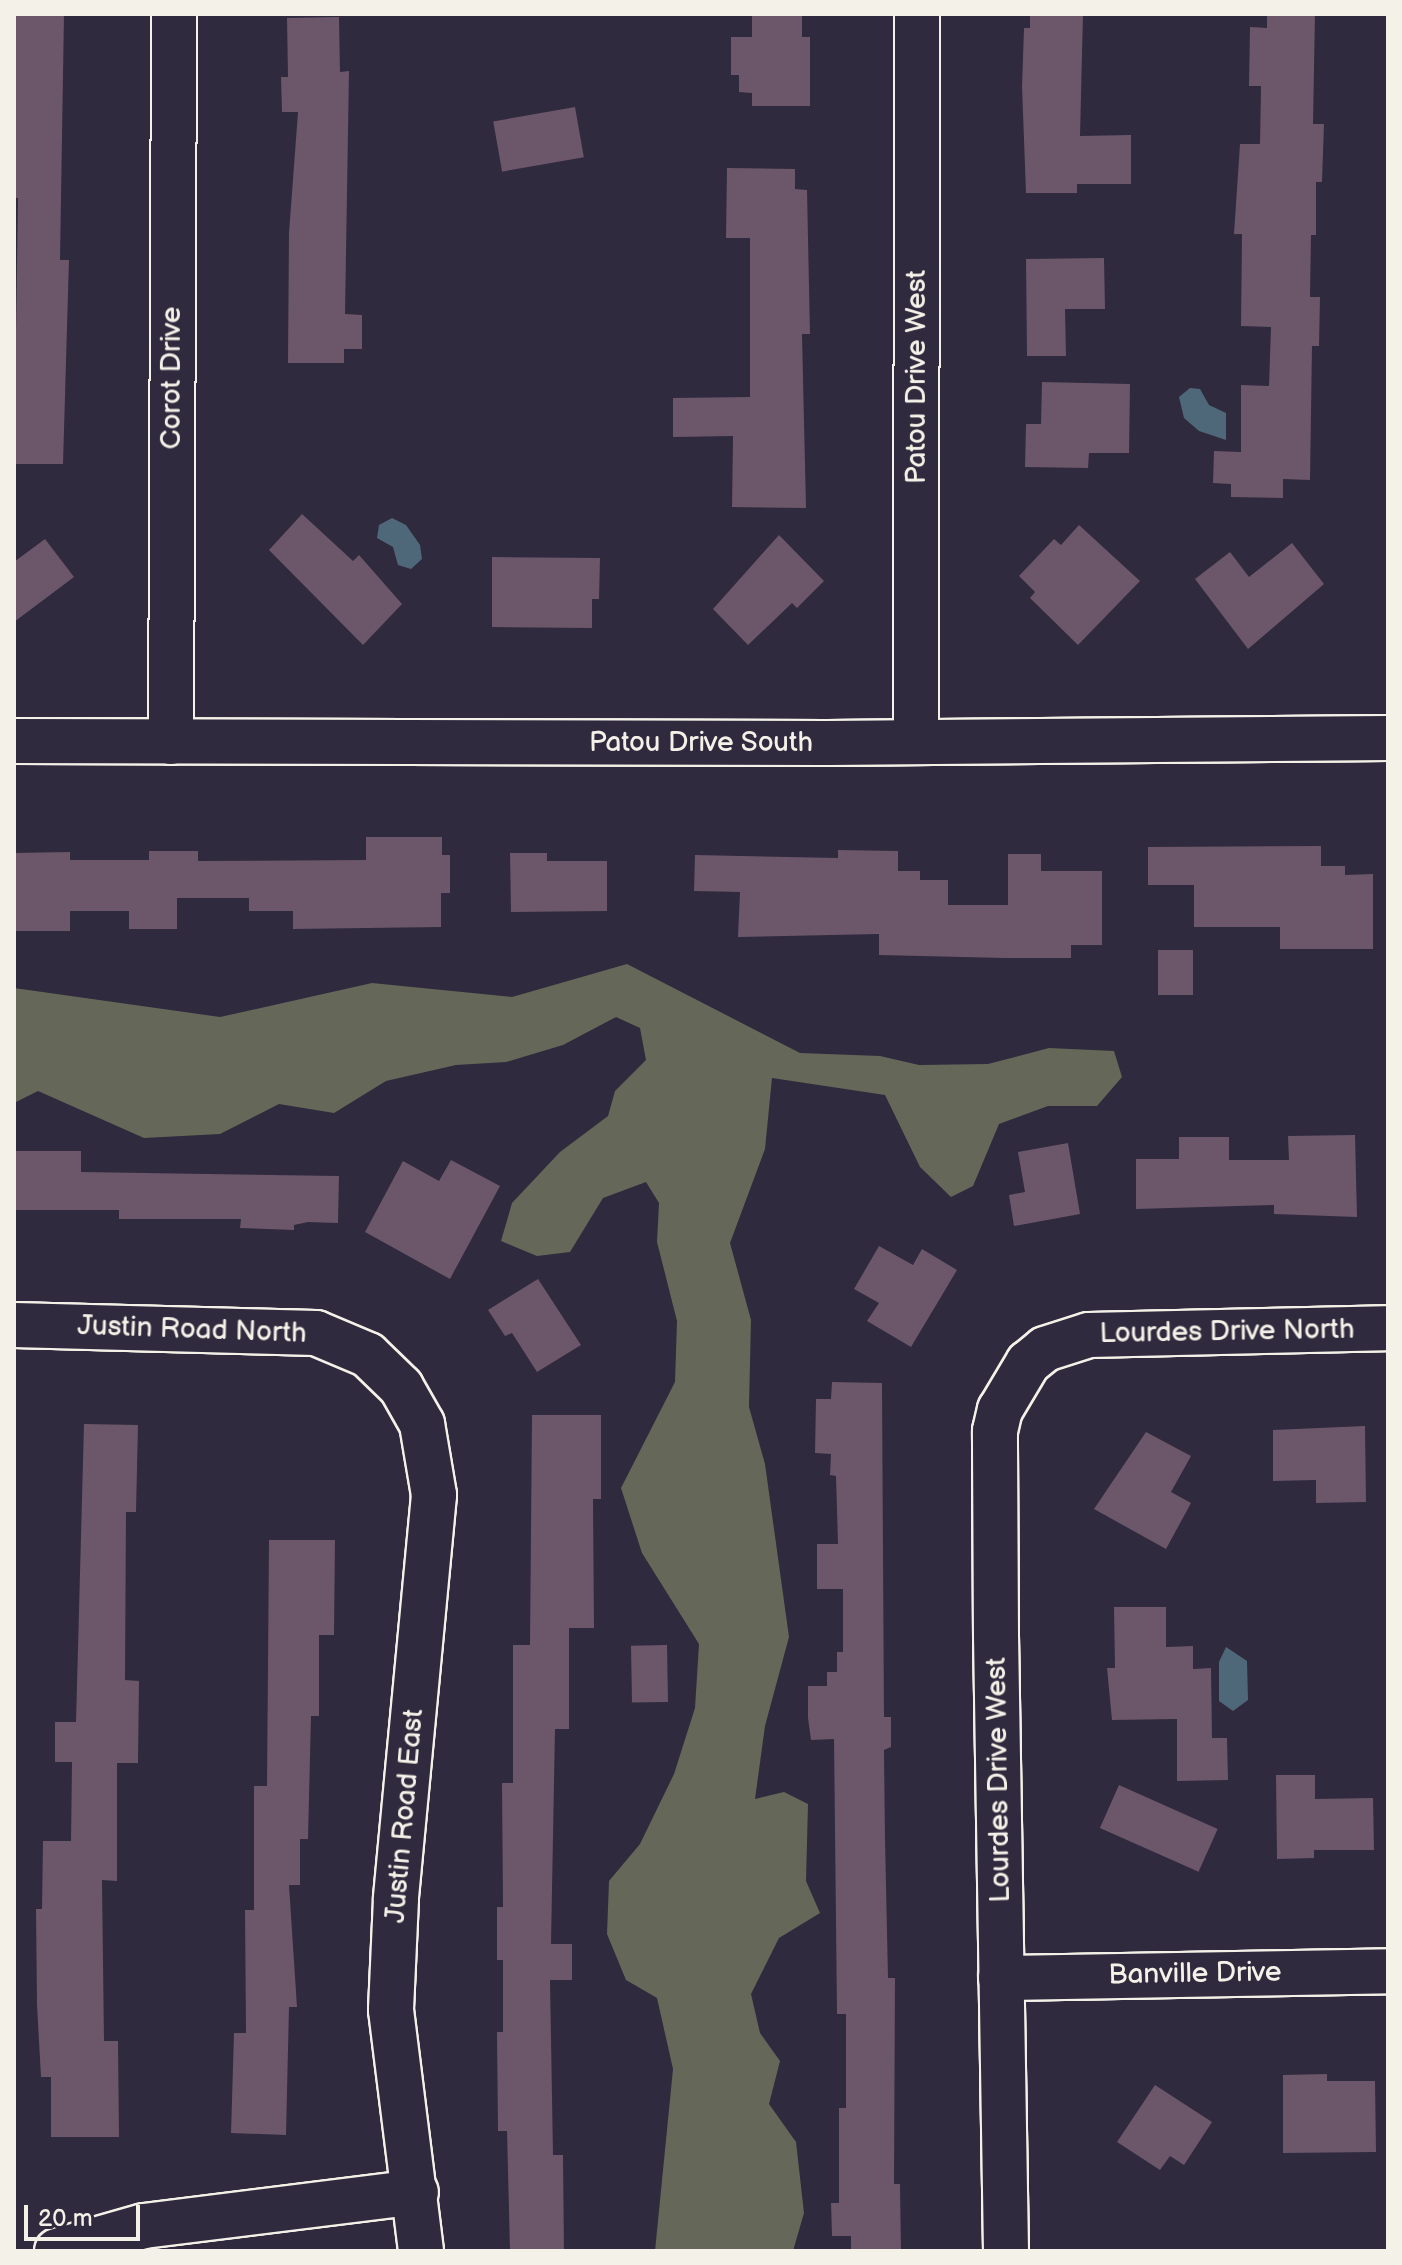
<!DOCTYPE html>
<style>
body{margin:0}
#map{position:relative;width:1402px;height:2265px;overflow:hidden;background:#2f2a3d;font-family:"Balsamiq Sans",sans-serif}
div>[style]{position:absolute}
.green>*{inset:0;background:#656758}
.water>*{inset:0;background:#4f6879}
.building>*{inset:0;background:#6c566a;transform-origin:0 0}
.roads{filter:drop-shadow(2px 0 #f4f1e8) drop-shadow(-2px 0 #f4f1e8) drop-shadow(0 2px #f4f1e8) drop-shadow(0 -2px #f4f1e8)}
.minor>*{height:44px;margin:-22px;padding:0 22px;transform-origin:22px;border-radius:22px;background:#2f2a3d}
span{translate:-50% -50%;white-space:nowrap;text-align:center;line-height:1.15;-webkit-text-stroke:7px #2f2a3d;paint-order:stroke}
.street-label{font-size:28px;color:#f4f1e8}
.frame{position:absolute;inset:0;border:16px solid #f4f1e8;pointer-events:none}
.scale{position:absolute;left:24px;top:2205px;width:116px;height:36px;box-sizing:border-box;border:4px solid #f4f1e8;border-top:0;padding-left:10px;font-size:24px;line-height:28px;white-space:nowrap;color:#f4f1e8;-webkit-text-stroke:6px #2f2a3d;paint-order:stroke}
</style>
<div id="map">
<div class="green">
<div style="clip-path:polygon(627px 964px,800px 1053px,880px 1056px,919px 1065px,988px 1064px,1049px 1048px,1114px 1051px,1122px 1077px,1097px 1106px,1048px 1106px,999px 1124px,973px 1186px,951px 1197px,920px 1167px,885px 1095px,772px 1078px,765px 1149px,730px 1243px,751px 1320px,749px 1407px,765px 1464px,789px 1637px,765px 1726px,755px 1799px,784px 1792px,808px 1804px,806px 1881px,820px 1913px,779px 1938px,751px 1994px,760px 2033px,780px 2061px,769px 2104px,796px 2142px,804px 2213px,793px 2251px,655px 2251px,673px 2069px,657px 1998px,626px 1980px,607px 1934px,609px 1881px,640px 1844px,674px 1774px,695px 1708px,699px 1644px,642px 1553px,621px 1488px,675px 1382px,677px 1321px,657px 1242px,659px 1203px,646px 1182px,603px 1198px,570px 1252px,537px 1256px,501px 1241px,512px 1203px,560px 1152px,608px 1116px,615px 1091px,646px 1060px,640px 1028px,616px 1017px,563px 1045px,506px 1062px,456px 1065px,386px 1081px,334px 1113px,279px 1104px,220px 1134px,144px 1138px,38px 1091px,14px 1103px,14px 988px,220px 1017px,372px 983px,512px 997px)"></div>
</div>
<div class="water">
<div style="clip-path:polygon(1190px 388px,1200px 389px,1209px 405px,1226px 413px,1226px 440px,1199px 431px,1184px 418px,1179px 397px)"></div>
<div style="clip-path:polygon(392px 518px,406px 525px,420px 545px,422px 559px,411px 569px,398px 565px,393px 547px,377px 538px,379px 525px)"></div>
<div style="clip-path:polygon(1226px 1647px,1247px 1661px,1248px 1700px,1233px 1711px,1219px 1701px,1219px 1662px)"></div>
</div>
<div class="building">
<div style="clip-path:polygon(14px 14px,64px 14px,60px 260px,69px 260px,63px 464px,14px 464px,18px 198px,14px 198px)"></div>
<div style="clip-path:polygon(752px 14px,802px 14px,802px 37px,810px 37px,810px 106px,752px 106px,752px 93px,739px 92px,739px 75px,731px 75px,731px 37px,752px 37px)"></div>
<div style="clip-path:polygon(1030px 14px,1083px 14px,1080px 136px,1131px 135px,1131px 184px,1077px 184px,1077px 193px,1026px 193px,1022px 87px,1024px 28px,1030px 28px)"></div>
<div style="clip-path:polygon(1267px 14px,1315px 14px,1313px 124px,1324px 124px,1322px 182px,1316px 182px,1316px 235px,1311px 235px,1310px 297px,1320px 297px,1319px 346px,1312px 346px,1310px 480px,1283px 479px,1283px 498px,1231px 497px,1231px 484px,1213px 483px,1214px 451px,1241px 452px,1241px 385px,1269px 386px,1271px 327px,1241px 326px,1242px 234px,1234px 234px,1240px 144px,1260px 144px,1261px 86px,1249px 86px,1250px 27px,1267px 28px)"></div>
<div style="clip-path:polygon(339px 17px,340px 72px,349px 71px,345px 314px,362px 315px,362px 349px,344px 349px,344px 363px,288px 363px,289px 233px,298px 112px,282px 112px,281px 77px,288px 77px,287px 18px)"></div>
<div style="left:575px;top:107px;width:51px;height:83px;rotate:80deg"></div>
<div style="clip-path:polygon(727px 168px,795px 169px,795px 189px,807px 190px,810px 334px,802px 334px,806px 508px,732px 507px,733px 436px,673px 437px,673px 398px,750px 397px,750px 238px,726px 238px)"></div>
<div style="clip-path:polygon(1104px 258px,1105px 309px,1065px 309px,1066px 356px,1027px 356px,1026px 259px)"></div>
<div style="clip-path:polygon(1042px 382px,1130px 384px,1129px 453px,1089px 453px,1088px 468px,1025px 467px,1026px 424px,1041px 424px)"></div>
<div style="clip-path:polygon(302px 514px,353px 561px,359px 555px,402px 604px,363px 645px,269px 550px)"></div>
<div style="clip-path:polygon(1079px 525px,1140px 581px,1078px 645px,1030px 598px,1035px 592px,1019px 576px,1054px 539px,1061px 545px)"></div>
<div style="clip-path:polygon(779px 535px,824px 581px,797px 608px,792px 603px,748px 645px,713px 609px)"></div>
<div style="clip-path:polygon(45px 539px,74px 577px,14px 622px,14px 562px)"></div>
<div style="clip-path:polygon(1292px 543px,1324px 584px,1248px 649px,1195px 579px,1230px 552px,1249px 577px)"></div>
<div style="clip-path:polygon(492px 557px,600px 558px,599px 599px,592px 599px,592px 628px,492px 627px)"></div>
<div style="clip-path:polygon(366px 837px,442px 837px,442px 855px,450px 855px,450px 893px,441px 893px,441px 927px,293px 929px,293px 911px,249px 911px,249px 898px,177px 898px,177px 929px,129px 929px,129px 911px,70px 911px,70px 931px,14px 931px,14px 853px,70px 852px,70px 860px,149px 860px,149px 851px,198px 851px,198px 861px,366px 860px)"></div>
<div style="clip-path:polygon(1321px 846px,1321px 866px,1345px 866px,1345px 875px,1373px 874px,1373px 949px,1280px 949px,1280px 927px,1194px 927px,1194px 885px,1148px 885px,1148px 847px)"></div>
<div style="clip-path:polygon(838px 850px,898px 851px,898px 871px,920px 871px,920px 880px,948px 880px,948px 905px,1008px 905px,1008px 854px,1041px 854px,1041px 871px,1102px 871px,1102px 945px,1071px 945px,1071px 958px,1004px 958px,879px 955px,879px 934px,738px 937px,740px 892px,694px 891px,695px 855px,838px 858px)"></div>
<div style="clip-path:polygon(510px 853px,547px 853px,547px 861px,607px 861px,607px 911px,511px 912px)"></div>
<div style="left:1193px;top:950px;width:45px;height:35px;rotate:90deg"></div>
<div style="clip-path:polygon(1355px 1135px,1357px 1217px,1274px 1214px,1274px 1205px,1136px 1209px,1136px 1159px,1179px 1159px,1179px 1137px,1229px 1137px,1229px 1160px,1289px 1160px,1288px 1136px)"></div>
<div style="clip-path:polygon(1068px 1143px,1080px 1214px,1014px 1226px,1009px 1195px,1025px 1192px,1018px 1152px)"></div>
<div style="clip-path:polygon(14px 1151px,81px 1151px,81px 1172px,339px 1176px,338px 1223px,308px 1222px,294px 1225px,294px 1230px,240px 1228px,241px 1219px,119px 1219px,119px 1210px,14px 1210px)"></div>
<div style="clip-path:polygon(451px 1160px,500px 1186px,450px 1279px,365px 1232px,403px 1161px,439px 1181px)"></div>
<div style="clip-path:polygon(879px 1246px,913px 1265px,922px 1249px,957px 1270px,911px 1347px,867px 1321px,879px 1303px,854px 1289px)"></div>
<div style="clip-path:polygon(538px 1279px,581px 1345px,537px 1372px,512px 1333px,505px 1336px,488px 1310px)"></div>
<div style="clip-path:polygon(832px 1382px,882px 1383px,884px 1717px,891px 1717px,891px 1747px,884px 1750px,885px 1839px,888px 1978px,895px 1978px,894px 2184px,900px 2184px,901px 2251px,851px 2251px,851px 2236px,832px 2236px,831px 2203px,839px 2203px,839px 2108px,846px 2108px,846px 2014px,837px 2014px,834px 1739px,811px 1740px,808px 1718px,808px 1686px,827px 1686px,827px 1672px,837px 1672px,837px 1652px,843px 1652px,843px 1589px,817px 1589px,817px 1544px,838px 1544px,836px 1476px,830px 1475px,831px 1454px,815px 1453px,816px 1399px,831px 1399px)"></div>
<div style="clip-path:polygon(532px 1415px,601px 1415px,601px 1499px,593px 1499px,594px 1628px,569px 1628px,569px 1729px,555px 1729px,551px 1944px,572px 1944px,572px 1980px,550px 1980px,553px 2155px,563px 2155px,564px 2251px,510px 2251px,507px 2131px,498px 2131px,497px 2032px,503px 2032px,503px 1960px,497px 1960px,497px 1907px,503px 1907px,502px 1783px,513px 1783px,513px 1645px,530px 1645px)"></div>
<div style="clip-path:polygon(84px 1424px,138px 1425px,136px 1512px,126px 1512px,125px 1680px,139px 1681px,138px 1763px,117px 1763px,117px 1881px,102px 1880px,104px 2041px,118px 2041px,119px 2137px,51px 2137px,51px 2077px,41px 2077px,37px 2005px,36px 1909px,42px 1909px,43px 1841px,71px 1841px,72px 1762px,55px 1762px,55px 1722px,76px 1722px)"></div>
<div style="clip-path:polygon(1365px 1426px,1366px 1502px,1316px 1503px,1316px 1480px,1273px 1481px,1273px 1430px)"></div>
<div style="clip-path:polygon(1146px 1432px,1191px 1456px,1171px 1492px,1191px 1503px,1166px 1549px,1094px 1509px)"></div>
<div style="clip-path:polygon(269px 1540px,335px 1540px,334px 1635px,319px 1635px,319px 1716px,311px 1716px,308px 1839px,300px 1839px,300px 1885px,289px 1885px,297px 2007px,289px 2007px,286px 2135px,231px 2133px,234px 2033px,246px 2033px,245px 1910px,254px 1910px,254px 1786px,267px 1786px)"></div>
<div style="clip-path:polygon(1114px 1607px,1166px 1607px,1166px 1647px,1193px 1646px,1193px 1669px,1211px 1668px,1212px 1738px,1227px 1738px,1228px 1780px,1177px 1781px,1177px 1719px,1112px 1720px,1107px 1668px,1115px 1668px)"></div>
<div style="left:667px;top:1645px;width:57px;height:36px;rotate:89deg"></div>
<div style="clip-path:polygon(1276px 1775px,1315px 1775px,1315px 1799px,1373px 1798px,1374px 1850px,1314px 1850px,1314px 1858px,1277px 1859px)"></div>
<div style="left:1119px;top:1785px;width:108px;height:47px;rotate:24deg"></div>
<div style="clip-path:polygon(1327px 2074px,1327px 2081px,1375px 2081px,1376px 2152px,1283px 2153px,1283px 2075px)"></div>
<div style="clip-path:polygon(1155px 2085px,1212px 2122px,1184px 2165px,1170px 2156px,1160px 2170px,1117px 2142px)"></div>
</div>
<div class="roads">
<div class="minor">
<div style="left:14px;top:741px;width:814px;rotate:0.14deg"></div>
<div style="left:828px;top:743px;width:560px;rotate:-0.51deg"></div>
<div style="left:916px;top:741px;width:727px;rotate:-89.92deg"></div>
<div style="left:171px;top:742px;width:728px;rotate:-89.76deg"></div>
<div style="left:14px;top:1325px;width:302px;rotate:1.5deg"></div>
<div style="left:316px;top:1333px;width:56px;rotate:22.9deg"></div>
<div style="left:368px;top:1355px;width:46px;rotate:44.1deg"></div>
<div style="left:401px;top:1387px;width:43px;rotate:60.4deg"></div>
<div style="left:422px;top:1424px;width:72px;rotate:80.4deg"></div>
<div style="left:434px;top:1495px;width:406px;rotate:95.4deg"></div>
<div style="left:396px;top:1899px;width:111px;rotate:92.6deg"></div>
<div style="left:391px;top:2010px;width:243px;rotate:82.9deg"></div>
<div style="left:1001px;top:1978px;width:387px;rotate:-1deg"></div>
<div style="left:57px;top:2251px;width:91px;rotate:-16deg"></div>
<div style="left:144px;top:2226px;width:274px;rotate:-7.1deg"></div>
<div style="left:1006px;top:2251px;width:615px;rotate:-90.93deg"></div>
<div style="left:996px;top:1636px;width:205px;rotate:-90.3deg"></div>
<div style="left:995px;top:1431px;width:22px;rotate:-77deg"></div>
<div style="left:1000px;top:1410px;width:55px;rotate:-59.2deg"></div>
<div style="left:1028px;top:1363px;width:22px;rotate:-39deg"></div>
<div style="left:1045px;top:1349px;width:46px;rotate:-17.7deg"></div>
<div style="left:1089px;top:1335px;width:299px;rotate:-1.3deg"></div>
</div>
</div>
<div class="street-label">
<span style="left:917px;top:377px;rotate:-90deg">Patou Drive West</span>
<span style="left:172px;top:378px;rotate:-90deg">Corot Drive</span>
<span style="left:701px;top:743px">Patou Drive South</span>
<span style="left:192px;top:1330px;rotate:2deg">Justin Road North</span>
<span style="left:1227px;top:1332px;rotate:-1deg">Lourdes Drive North</span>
<span style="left:999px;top:1780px;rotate:-91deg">Lourdes Drive West</span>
<span style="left:405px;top:1816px;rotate:-85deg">Justin Road East</span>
<span style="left:1195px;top:1974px;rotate:-1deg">Banville Drive</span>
</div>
<div class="frame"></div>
<div class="scale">20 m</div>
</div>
